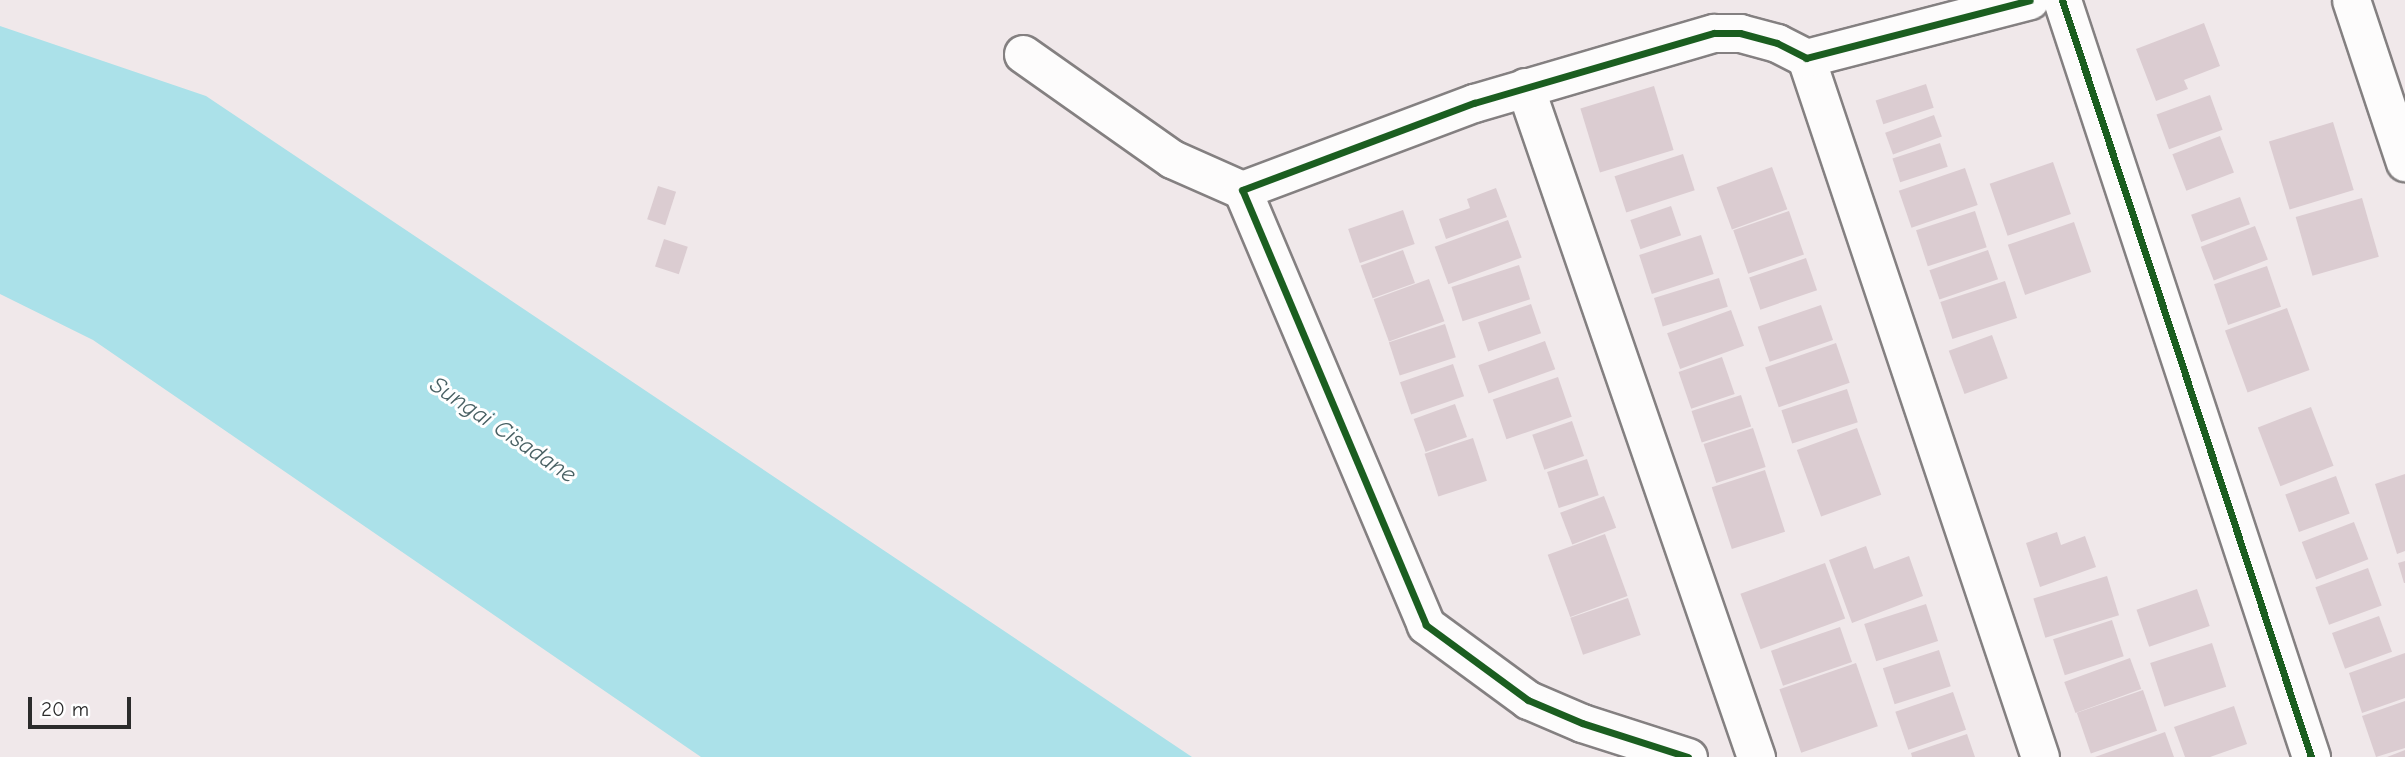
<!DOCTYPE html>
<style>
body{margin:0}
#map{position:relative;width:2405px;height:757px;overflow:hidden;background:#f0e8ea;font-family:"Comic Neue",sans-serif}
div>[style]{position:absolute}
.water>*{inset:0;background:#abe1e9}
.building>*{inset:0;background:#dbccd1;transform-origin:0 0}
.roads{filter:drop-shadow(2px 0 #848081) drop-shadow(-2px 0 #848081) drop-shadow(0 2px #848081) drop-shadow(0 -2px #848081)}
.minor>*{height:37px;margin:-18.5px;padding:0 18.5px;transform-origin:18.5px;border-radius:18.5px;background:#fdfcfc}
.cycleway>*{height:7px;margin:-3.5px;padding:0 3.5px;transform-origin:3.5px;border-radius:3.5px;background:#1b5e20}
span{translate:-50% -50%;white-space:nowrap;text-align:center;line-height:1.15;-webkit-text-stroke:6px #fff;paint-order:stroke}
.water-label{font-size:24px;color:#496164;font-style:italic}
.scale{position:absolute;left:28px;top:697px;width:103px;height:32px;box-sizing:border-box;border:4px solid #2b2b2b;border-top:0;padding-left:9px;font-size:21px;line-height:24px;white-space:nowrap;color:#2b2b2b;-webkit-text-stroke:5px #fff;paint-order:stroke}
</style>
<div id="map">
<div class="water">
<div style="clip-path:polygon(0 26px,206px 96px,1192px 757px,701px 757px,93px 340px,0 294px)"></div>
</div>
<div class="building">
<div style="clip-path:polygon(2204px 23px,2220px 66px,2184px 80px,2188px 89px,2156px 101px,2136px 49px)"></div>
<div style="left:1926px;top:84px;width:25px;height:53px;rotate:72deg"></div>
<div style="left:1654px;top:86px;width:67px;height:77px;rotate:73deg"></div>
<div style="left:2210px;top:95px;width:37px;height:57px;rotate:70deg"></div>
<div style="left:1934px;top:115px;width:23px;height:52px;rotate:70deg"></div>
<div style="left:2333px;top:122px;width:71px;height:67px;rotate:73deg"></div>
<div style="left:2220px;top:136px;width:39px;height:51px;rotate:69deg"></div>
<div style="left:1940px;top:143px;width:25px;height:50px;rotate:72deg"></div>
<div style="left:1683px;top:154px;width:38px;height:72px;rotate:72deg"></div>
<div style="left:2053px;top:162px;width:55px;height:67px;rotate:71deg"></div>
<div style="left:1772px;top:167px;width:45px;height:59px;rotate:70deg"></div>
<div style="left:1965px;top:168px;width:39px;height:70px;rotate:71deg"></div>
<div style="left:658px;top:186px;width:19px;height:35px;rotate:18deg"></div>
<div style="clip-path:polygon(1496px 188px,1507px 217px,1446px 239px,1439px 219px,1470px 208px,1467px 199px)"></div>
<div style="left:2240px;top:197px;width:29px;height:52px;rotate:70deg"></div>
<div style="left:2362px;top:198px;width:61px;height:69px;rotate:74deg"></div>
<div style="left:1671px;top:206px;width:31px;height:43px;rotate:71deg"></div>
<div style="left:1403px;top:210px;width:36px;height:58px;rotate:71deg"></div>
<div style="left:1789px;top:211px;width:46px;height:59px;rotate:71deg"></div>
<div style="left:1975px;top:211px;width:38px;height:62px;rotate:72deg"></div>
<div style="left:1508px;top:220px;width:40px;height:78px;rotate:70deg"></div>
<div style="left:2074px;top:222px;width:53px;height:70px;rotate:71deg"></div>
<div style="left:2255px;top:226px;width:36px;height:58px;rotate:69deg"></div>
<div style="left:1701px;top:235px;width:41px;height:65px;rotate:72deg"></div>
<div style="left:664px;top:239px;width:25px;height:29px;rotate:18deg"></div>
<div style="left:1403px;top:250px;width:35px;height:45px;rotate:70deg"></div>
<div style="left:1988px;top:250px;width:31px;height:62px;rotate:71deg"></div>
<div style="left:1806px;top:258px;width:34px;height:60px;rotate:71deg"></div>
<div style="left:1519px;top:265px;width:36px;height:71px;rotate:72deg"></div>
<div style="left:2267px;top:266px;width:43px;height:56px;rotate:71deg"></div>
<div style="left:1719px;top:278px;width:30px;height:68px;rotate:73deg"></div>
<div style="left:1429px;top:279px;width:45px;height:59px;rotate:70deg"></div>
<div style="left:2005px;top:281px;width:39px;height:68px;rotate:72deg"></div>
<div style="left:1531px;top:304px;width:31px;height:56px;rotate:71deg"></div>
<div style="left:1821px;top:305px;width:37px;height:67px;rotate:71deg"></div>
<div style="left:2287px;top:308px;width:66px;height:66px;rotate:70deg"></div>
<div style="left:1731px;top:310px;width:38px;height:68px;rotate:70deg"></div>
<div style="left:1445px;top:324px;width:35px;height:59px;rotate:72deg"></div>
<div style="left:1992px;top:335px;width:46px;height:46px;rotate:70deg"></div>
<div style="left:1545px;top:341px;width:30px;height:71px;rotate:70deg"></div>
<div style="left:1836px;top:343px;width:42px;height:75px;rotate:71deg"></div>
<div style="left:1722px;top:357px;width:39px;height:46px;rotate:71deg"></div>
<div style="left:1453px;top:364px;width:34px;height:56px;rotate:71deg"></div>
<div style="left:1558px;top:377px;width:42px;height:69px;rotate:71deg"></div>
<div style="left:1847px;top:389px;width:35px;height:69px;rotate:72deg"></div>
<div style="left:1741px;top:395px;width:33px;height:52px;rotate:72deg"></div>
<div style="left:1455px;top:404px;width:35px;height:44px;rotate:70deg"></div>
<div style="left:2311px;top:407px;width:63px;height:57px;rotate:69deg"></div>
<div style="left:1572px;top:421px;width:37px;height:42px;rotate:71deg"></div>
<div style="left:1753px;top:428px;width:41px;height:52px;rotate:72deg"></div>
<div style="left:1857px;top:428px;width:71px;height:64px;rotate:70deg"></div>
<div style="left:1473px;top:438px;width:45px;height:51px;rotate:72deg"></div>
<div style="left:1587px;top:459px;width:38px;height:42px;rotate:72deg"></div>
<div style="left:1765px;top:470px;width:65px;height:56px;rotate:72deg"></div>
<div style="clip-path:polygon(2405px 474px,2405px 551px,2397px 554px,2375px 484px)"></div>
<div style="left:2336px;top:476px;width:40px;height:54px;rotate:70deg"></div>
<div style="left:1604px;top:496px;width:34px;height:47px;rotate:69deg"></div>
<div style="left:2354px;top:522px;width:40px;height:56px;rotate:69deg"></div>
<div style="clip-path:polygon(2057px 532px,2061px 545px,2085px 536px,2096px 567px,2040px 587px,2026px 543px)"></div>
<div style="left:1605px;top:534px;width:66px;height:61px;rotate:70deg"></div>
<div style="clip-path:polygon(1866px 546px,1874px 569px,1909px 556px,1923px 596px,1852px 623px,1829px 560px)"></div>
<div style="clip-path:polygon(2405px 561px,2405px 583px,2404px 583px,2398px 563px)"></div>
<div style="left:1825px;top:563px;width:59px;height:90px;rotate:70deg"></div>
<div style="left:2368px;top:568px;width:40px;height:56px;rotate:70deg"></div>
<div style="left:2107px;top:576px;width:41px;height:77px;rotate:73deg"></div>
<div style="left:2197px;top:589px;width:39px;height:64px;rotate:71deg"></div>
<div style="left:1628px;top:598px;width:39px;height:61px;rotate:71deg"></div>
<div style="left:1926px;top:604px;width:39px;height:65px;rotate:72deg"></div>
<div style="left:2379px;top:616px;width:38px;height:50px;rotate:70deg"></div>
<div style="left:2112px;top:620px;width:38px;height:62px;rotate:72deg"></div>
<div style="left:1840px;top:627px;width:37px;height:73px;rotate:71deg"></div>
<div style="left:2212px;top:643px;width:46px;height:65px;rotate:72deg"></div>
<div style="left:1939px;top:650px;width:38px;height:59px;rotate:72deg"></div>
<div style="clip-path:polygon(2405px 653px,2405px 698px,2362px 713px,2349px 673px)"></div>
<div style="left:2130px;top:658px;width:33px;height:70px;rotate:70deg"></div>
<div style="left:1856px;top:663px;width:67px;height:81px;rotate:71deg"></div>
<div style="left:2143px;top:690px;width:43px;height:70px;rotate:71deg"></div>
<div style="left:1953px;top:692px;width:40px;height:61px;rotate:71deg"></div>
<div style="clip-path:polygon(2405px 701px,2405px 748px,2376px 757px,2362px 716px)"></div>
<div style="clip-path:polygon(2234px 706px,2247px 744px,2210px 757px,2185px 757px,2174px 727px)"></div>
<div style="clip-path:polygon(2165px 732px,2174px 757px,2095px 757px)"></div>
<div style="clip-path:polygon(1967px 734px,1975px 757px,1912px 757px,1911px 753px)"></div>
<div style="clip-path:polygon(2405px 750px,2405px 757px,2387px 757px)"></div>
</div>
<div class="roads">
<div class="minor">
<div style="left:2062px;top:0;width:797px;rotate:71.79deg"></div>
<div style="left:2351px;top:0;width:171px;rotate:71.6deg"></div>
<div style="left:1023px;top:54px;width:182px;rotate:35.2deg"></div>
<div style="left:1172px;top:159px;width:77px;rotate:23.9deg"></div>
<div style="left:1806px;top:58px;width:737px;rotate:71.49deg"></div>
<div style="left:1525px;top:87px;width:709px;rotate:70.98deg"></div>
<div style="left:1688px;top:757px;width:111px;rotate:-162.2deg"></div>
<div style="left:1582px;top:723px;width:59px;rotate:-156.9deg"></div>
<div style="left:1528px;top:700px;width:127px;rotate:-143.7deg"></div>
<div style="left:1426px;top:625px;width:472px;rotate:-112.9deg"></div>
<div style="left:1242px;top:190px;width:248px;rotate:-20.6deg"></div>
<div style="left:1474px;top:103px;width:250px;rotate:-16.3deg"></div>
<div style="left:1714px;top:33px;width:26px"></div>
<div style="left:1740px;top:33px;width:38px;rotate:15deg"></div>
<div style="left:1777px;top:43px;width:33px;rotate:27deg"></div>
<div style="left:1806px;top:58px;width:231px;rotate:-14.5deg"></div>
</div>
</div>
<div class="cycleway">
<div style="left:2062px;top:0;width:797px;rotate:71.79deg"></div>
<div style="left:1688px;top:757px;width:111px;rotate:-162.2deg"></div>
<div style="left:1582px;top:723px;width:59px;rotate:-156.9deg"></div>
<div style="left:1528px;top:700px;width:127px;rotate:-143.7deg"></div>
<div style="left:1426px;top:625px;width:472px;rotate:-112.9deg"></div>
<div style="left:1242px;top:190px;width:248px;rotate:-20.6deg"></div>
<div style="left:1474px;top:103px;width:250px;rotate:-16.3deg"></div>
<div style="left:1714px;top:33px;width:26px"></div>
<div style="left:1740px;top:33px;width:38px;rotate:15deg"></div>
<div style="left:1777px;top:43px;width:33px;rotate:27deg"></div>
<div style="left:1806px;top:58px;width:231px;rotate:-14.5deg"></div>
</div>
<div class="water-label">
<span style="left:503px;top:430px;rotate:34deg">Sungai Cisadane</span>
</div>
<div class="scale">20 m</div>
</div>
